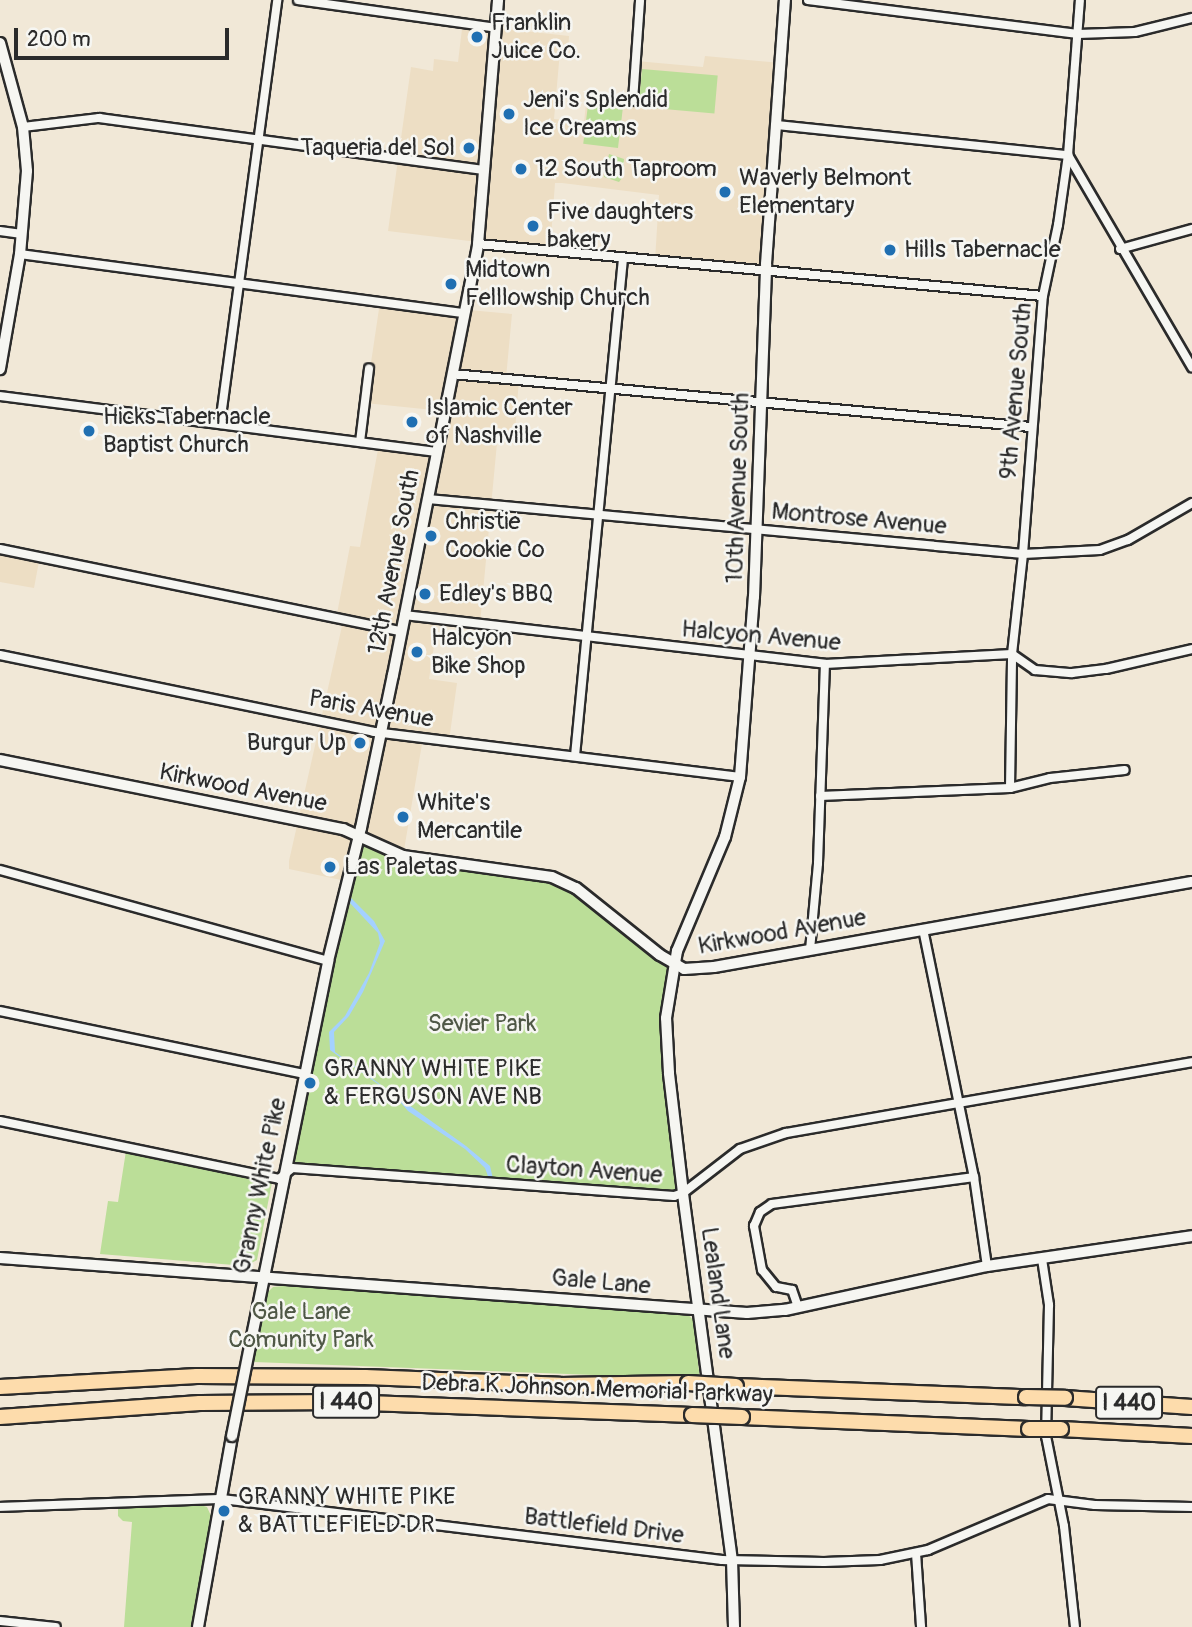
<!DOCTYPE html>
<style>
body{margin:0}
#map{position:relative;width:1192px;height:1627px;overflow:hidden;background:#f1e8d7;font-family:Pangolin,sans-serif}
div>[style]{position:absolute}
.built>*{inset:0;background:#eddec4}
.green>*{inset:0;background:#bbde98;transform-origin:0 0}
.water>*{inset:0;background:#a4d1ff}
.roads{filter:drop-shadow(2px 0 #2b2b2b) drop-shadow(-2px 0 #2b2b2b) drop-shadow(0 2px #2b2b2b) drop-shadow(0 -2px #2b2b2b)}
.street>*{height:8px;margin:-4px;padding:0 4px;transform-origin:4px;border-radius:4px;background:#f6f6f2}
.secondary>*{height:10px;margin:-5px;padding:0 5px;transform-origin:5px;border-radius:5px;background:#f6f6f2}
.highway>*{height:14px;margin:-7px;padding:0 7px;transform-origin:7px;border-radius:7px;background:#fddcac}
.bridges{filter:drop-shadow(2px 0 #2b2b2b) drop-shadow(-2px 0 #2b2b2b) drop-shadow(0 2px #2b2b2b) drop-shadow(0 -2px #2b2b2b)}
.secondary-bridge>*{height:10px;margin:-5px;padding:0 5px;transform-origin:5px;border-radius:5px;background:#f6f6f2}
.highway-bridge>*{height:14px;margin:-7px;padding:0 7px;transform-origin:7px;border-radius:7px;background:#fddcac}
.dots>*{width:19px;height:19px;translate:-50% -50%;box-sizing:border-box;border:4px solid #f6f6f2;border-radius:50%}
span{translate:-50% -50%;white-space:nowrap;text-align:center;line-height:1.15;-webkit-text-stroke:5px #f6f6f2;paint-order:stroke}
.shield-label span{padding:2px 5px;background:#f6f6f2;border:2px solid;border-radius:5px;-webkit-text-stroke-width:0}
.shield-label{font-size:23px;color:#2b2b2b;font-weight:700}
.poi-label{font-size:24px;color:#2b2b2b}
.left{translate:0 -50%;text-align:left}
.right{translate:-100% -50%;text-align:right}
.street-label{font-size:24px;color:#2b2b2b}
.park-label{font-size:24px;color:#4f5846}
.scale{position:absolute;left:14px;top:28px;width:215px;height:32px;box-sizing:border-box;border:4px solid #2b2b2b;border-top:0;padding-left:9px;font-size:21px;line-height:24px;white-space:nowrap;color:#2b2b2b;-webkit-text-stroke:5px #f6f6f2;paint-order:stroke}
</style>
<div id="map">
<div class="built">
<div style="clip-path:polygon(496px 28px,569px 36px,568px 52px,560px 51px,554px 119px,584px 122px,586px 104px,625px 107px,625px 100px,633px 101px,636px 61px,703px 67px,705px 56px,781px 63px,767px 270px,655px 261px,659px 195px,562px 183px,555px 183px,550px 251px,388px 231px,411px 67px,433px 71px,434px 59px,458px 62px,462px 29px,495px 35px)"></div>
<div style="clip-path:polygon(380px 302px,512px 314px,506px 378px,519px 379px,514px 444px,497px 443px,480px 624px,438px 620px,429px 679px,457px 683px,449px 741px,423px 738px,403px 856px,359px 835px,346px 881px,289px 869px,289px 861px,342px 626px,335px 624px,350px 546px,360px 547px,379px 444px,435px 451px,443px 411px,365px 403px)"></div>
<div style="clip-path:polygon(0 549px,40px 556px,34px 588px,0 582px)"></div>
</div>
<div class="green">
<div style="left:642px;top:69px;width:76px;height:38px;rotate:5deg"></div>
<div style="left:588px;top:105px;width:35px;height:39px;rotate:7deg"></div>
<div style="clip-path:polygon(609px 154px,624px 159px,622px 178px,619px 182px,604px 177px)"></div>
<div style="clip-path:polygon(362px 845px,395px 859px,555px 882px,585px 899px,669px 968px,662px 1031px,681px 1194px,292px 1165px,334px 950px,350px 903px)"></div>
<div style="clip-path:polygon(126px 1151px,272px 1182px,257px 1260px,246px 1266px,100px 1254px,108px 1201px,118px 1202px)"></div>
<div style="clip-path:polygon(284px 1286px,411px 1292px,687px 1313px,693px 1320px,700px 1379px,252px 1362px,266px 1294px,273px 1287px)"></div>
<div style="clip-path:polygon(194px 1503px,207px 1507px,212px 1518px,195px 1627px,124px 1627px,132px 1522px,123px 1521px,118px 1516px,118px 1509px)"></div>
</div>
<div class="water">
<div style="clip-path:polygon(351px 898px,374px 921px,385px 941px,363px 992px,349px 1016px,334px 1032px,335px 1052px,466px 1146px,490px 1166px,493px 1179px,489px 1179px,485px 1168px,465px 1149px,408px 1111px,395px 1096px,330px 1050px,329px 1032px,345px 1016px,369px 973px,380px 943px,378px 933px,350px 903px)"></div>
</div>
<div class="roads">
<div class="street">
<div style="left:298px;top:0;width:200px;rotate:8deg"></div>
<div style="left:808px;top:0;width:272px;rotate:7.2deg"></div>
<div style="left:1078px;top:34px;width:57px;rotate:-2deg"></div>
<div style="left:1135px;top:32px;width:59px;rotate:-13.8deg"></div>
<div style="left:633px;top:101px;width:101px;rotate:-86deg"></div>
<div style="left:776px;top:125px;width:294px;rotate:5.9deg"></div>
<div style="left:1068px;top:155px;width:246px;rotate:59.7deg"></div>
<div style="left:23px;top:127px;width:77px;rotate:-6.8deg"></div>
<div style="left:99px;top:118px;width:388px;rotate:7.7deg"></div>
<div style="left:0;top:231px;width:22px;rotate:8deg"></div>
<div style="left:478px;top:244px;width:567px;rotate:5.26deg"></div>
<div style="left:1120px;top:249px;width:75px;rotate:-15.5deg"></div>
<div style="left:20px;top:254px;width:448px;rotate:7.6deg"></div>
<div style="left:452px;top:374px;width:581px;rotate:5.23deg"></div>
<div style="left:0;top:396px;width:440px;rotate:7.3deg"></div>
<div style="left:220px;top:424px;width:428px;rotate:-82.3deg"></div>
<div style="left:360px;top:442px;width:74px;rotate:-83deg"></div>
<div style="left:428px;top:499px;width:598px;rotate:5.28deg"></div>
<div style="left:1023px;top:554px;width:77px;rotate:-3deg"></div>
<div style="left:1100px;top:550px;width:30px;rotate:-20deg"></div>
<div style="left:1128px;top:540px;width:74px;rotate:-30deg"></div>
<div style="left:0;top:549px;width:409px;rotate:11.6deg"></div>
<div style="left:404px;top:615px;width:424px;rotate:6.6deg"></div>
<div style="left:825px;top:664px;width:187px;rotate:-3.1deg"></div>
<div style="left:1012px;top:654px;width:28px;rotate:35deg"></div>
<div style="left:1035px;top:670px;width:37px;rotate:5deg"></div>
<div style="left:1072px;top:673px;width:34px;rotate:-7deg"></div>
<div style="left:1106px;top:669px;width:88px;rotate:-13.1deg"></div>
<div style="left:0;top:655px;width:382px;rotate:11.6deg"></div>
<div style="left:374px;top:732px;width:369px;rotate:7deg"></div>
<div style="left:575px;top:756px;width:500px;rotate:-84.49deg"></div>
<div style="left:1010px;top:788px;width:134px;rotate:-89.1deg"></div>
<div style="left:1012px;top:654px;width:101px;rotate:-83.7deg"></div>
<div style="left:1023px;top:554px;width:259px;rotate:-85.6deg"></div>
<div style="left:1043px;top:296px;width:73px;rotate:-78.1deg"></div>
<div style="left:1058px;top:225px;width:71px;rotate:-81.9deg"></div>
<div style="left:1068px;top:155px;width:155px;rotate:-85.6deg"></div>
<div style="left:820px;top:796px;width:190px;rotate:-2.4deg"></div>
<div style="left:1010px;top:788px;width:41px;rotate:-14deg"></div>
<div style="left:1050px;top:778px;width:75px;rotate:-6.1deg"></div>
<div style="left:0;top:870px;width:340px;rotate:15.5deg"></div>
<div style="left:923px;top:929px;width:253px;rotate:78.4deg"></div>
<div style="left:974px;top:1177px;width:90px;rotate:81.7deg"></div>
<div style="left:810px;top:950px;width:87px;rotate:-84.7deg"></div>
<div style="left:818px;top:863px;width:199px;rotate:-88deg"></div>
<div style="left:0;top:1011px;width:311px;rotate:11.7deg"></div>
<div style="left:0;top:1121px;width:285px;rotate:11.7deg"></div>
<div style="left:279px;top:1179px;width:17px;rotate:-40deg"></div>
<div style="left:292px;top:1168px;width:383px;rotate:4.2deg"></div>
<div style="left:674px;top:1196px;width:9px;rotate:-18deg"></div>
<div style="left:683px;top:1193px;width:72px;rotate:-37.7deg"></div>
<div style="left:740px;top:1149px;width:49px;rotate:-19.2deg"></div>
<div style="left:786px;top:1133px;width:412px;rotate:-9.9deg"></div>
<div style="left:1042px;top:1259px;width:47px;rotate:81.3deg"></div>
<div style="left:1049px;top:1305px;width:131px;rotate:91.3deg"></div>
<div style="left:1046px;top:1436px;width:92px;rotate:78.7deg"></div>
<div style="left:1064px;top:1526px;width:102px;rotate:83.8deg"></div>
<div style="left:798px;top:1307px;width:18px;rotate:-109deg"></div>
<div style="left:792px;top:1290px;width:16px;rotate:-169deg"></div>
<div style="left:776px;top:1287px;width:22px;rotate:-129deg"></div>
<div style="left:762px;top:1270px;width:45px;rotate:-100.3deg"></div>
<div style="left:754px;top:1226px;width:15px;rotate:-67deg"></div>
<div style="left:760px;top:1212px;width:14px;rotate:-34deg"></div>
<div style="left:772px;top:1204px;width:204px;rotate:-7.6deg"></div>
<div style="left:0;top:1507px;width:222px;rotate:-2.1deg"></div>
<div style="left:222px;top:1499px;width:504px;rotate:6.96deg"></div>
<div style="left:722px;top:1560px;width:102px;rotate:1.1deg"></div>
<div style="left:824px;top:1562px;width:56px;rotate:-2deg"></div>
<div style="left:880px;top:1560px;width:49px;rotate:-11.8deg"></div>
<div style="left:928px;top:1550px;width:130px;rotate:-23deg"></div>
<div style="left:1048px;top:1499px;width:47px;rotate:7.3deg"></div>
<div style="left:1095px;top:1505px;width:97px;rotate:1.2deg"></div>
<div style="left:916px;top:1553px;width:74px;rotate:86.1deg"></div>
<div style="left:0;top:1621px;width:56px;rotate:6.1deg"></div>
</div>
<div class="secondary">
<div style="left:0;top:43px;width:87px;rotate:74.7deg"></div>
<div style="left:23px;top:127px;width:44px;rotate:84.8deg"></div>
<div style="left:27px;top:171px;width:83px;rotate:94.8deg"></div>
<div style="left:20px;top:254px;width:117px;rotate:99.9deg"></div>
<div style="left:0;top:760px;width:350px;rotate:11.4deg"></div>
<div style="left:343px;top:829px;width:66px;rotate:24.2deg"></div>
<div style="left:403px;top:856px;width:150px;rotate:8deg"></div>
<div style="left:552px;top:877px;width:26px;rotate:25deg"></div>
<div style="left:576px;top:888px;width:107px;rotate:38.6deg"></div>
<div style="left:660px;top:955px;width:28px;rotate:30deg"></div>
<div style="left:684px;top:969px;width:30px;rotate:-4deg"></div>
<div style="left:714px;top:967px;width:485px;rotate:-10.1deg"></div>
<div style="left:0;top:1258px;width:749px;rotate:4.21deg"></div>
<div style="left:747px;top:1313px;width:38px;rotate:-5deg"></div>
<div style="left:785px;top:1310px;width:207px;rotate:-12.3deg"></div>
<div style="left:987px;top:1266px;width:207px;rotate:-8.3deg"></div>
<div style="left:250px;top:1346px;width:393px;rotate:-78.5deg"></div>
<div style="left:328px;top:961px;width:137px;rotate:-76.1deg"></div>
<div style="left:361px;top:828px;width:156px;rotate:-78.2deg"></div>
<div style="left:393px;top:675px;width:439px;rotate:-78.8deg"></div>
<div style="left:478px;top:244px;width:245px;rotate:-85.3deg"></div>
<div style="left:198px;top:1627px;width:194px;rotate:-79.9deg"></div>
<div style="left:734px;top:1627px;width:66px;rotate:-91.7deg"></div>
<div style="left:732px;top:1561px;width:371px;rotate:-97.6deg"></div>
<div style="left:683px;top:1193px;width:121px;rotate:-96.7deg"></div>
<div style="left:669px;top:1073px;width:55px;rotate:-93.1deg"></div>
<div style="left:666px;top:1018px;width:68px;rotate:-80.7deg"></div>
<div style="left:677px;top:951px;width:124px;rotate:-67.2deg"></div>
<div style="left:725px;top:837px;width:62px;rotate:-76deg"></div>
<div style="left:740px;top:777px;width:181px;rotate:-85.6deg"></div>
<div style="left:754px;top:597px;width:333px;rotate:-87.9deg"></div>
<div style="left:766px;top:264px;width:265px;rotate:-85.9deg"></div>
</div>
<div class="highway">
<div style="left:736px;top:1386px;width:290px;rotate:2.2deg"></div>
<div style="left:0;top:1387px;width:197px;rotate:-3.2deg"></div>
<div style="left:197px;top:1376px;width:168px;rotate:0.3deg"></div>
<div style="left:365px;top:1377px;width:195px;rotate:2.3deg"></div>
<div style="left:560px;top:1385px;width:128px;rotate:-0.9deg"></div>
<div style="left:1065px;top:1398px;width:127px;rotate:4.1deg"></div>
<div style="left:0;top:1417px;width:200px;rotate:-4deg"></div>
<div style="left:200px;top:1403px;width:140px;rotate:-0.4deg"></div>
<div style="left:340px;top:1402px;width:352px;rotate:2.1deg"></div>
<div style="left:742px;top:1417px;width:287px;rotate:2.4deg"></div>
<div style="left:1061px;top:1429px;width:131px;rotate:3.1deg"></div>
</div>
</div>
<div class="bridges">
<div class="secondary-bridge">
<div style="left:232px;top:1436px;width:92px;rotate:-78.7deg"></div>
</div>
<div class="highway-bridge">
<div style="left:688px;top:1383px;width:48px;rotate:3.6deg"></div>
<div style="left:1026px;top:1397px;width:39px;rotate:1deg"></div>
<div style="left:692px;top:1415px;width:50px;rotate:2.3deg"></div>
<div style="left:1029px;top:1429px;width:32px"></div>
</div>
</div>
<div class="dots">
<div style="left:477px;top:37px;background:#1f6fb2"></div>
<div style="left:509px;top:114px;background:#1f6fb2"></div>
<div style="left:469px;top:148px;background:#1f6fb2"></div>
<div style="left:521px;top:169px;background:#1f6fb2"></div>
<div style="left:725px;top:192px;background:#1f6fb2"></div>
<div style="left:533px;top:226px;background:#1f6fb2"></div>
<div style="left:890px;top:250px;background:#1f6fb2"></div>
<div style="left:451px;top:284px;background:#1f6fb2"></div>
<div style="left:412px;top:422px;background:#1f6fb2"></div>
<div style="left:89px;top:431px;background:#1f6fb2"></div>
<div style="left:431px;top:536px;background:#1f6fb2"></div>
<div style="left:425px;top:594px;background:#1f6fb2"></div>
<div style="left:417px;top:652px;background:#1f6fb2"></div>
<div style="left:360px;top:743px;background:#1f6fb2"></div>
<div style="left:403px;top:817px;background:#1f6fb2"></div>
<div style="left:330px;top:867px;background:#1f6fb2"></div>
<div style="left:310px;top:1083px;background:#1f6fb2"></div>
<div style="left:224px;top:1511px;background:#1f6fb2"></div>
</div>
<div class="shield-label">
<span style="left:346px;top:1402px">I 440</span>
<span style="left:1129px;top:1403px">I 440</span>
</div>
<div class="poi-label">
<span class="left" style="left:491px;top:37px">Franklin<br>Juice Co.</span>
<span class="left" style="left:523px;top:114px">Jeni's Splendid<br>Ice Creams</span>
<span class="right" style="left:455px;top:148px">Taqueria del Sol</span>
<span class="left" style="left:535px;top:169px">12 South Taproom</span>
<span class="left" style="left:739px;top:192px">Waverly Belmont<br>Elementary</span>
<span class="left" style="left:547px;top:226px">Five daughters<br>bakery</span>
<span class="left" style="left:904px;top:250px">Hills Tabernacle</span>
<span class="left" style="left:465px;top:284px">Midtown<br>Felllowship Church</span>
<span class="left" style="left:426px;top:422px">Islamic Center<br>of Nashville</span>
<span class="left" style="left:103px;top:431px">Hicks Tabernacle<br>Baptist Church</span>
<span class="left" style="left:445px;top:536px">Christie<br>Cookie Co</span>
<span class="left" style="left:439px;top:594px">Edley's BBQ</span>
<span class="left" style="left:431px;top:652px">Halcyon<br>Bike Shop</span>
<span class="right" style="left:346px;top:743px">Burgur Up</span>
<span class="left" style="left:417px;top:817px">White's<br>Mercantile</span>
<span class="left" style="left:344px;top:867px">Las Paletas</span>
<span class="left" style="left:324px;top:1083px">GRANNY WHITE PIKE<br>&amp; FERGUSON AVE NB</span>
<span class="left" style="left:238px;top:1511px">GRANNY WHITE PIKE<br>&amp; BATTLEFIELD DR</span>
</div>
<div class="street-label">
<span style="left:1016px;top:391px;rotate:-85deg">9th Avenue South</span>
<span style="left:738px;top:488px;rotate:-88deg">10th Avenue South</span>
<span style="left:859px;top:519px;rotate:5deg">Montrose Avenue</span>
<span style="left:394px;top:562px;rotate:-79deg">12th Avenue South</span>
<span style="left:761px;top:636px;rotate:5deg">Halcyon Avenue</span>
<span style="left:371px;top:709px;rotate:10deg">Paris Avenue</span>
<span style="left:243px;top:788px;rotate:11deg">Kirkwood Avenue</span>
<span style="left:782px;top:932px;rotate:-10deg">Kirkwood Avenue</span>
<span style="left:584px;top:1170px;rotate:4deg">Clayton Avenue</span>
<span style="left:260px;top:1186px;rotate:-78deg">Granny White Pike</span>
<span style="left:601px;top:1282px;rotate:5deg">Gale Lane</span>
<span style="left:718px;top:1293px;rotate:82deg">Lealand Lane</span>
<span style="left:597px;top:1389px;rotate:2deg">Debra K Johnson Memorial Parkway</span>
<span style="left:604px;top:1526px;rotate:7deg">Battlefield Drive</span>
</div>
<div class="park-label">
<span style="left:482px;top:1024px">Sevier Park</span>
<span style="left:301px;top:1326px">Gale Lane<br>Comunity Park</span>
</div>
<div class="scale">200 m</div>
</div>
